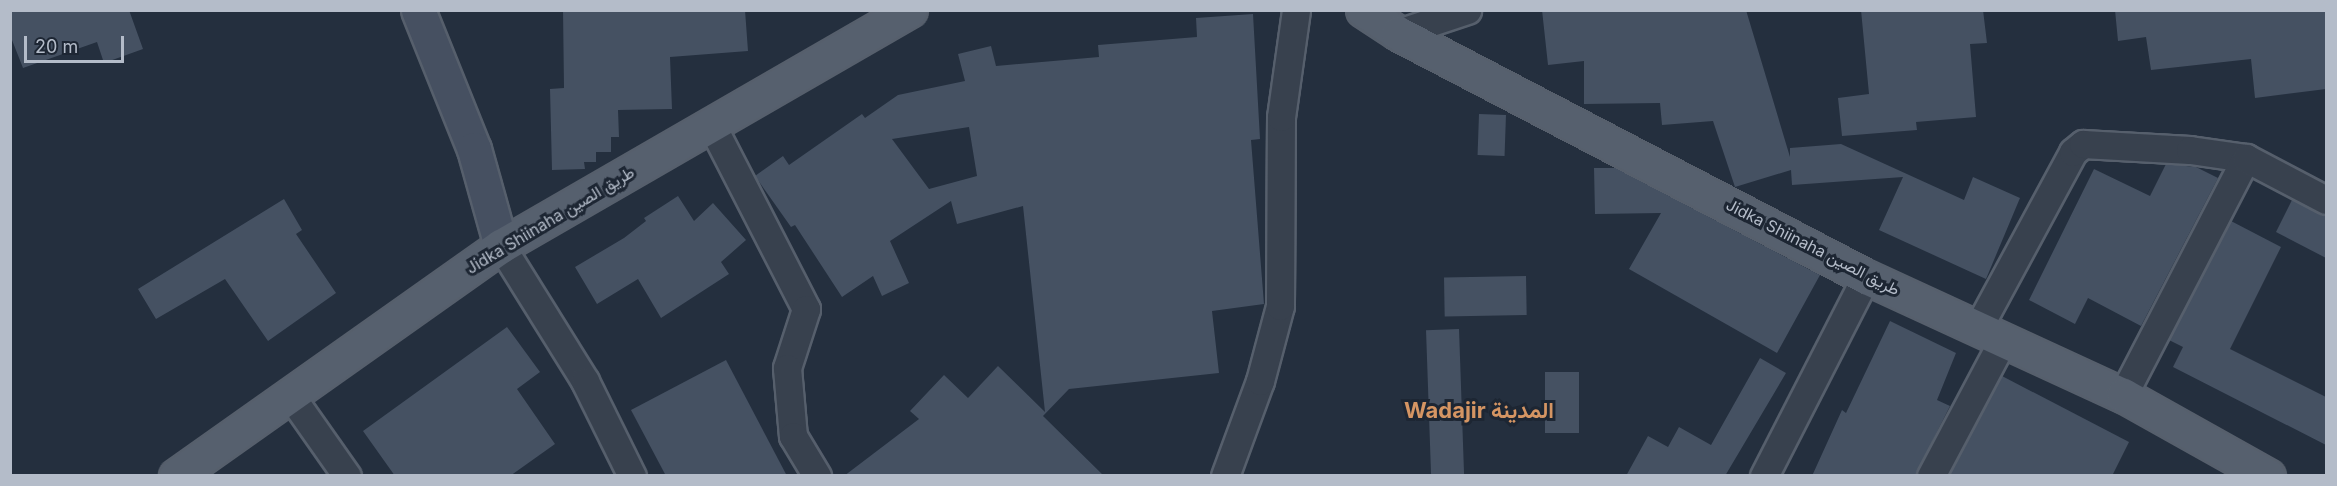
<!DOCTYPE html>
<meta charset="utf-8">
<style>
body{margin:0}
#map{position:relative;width:2337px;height:486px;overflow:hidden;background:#242f3e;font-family:Inter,Vazirmatn,sans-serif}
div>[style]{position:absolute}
.building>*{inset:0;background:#455162;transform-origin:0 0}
.roads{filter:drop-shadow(2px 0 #565f6c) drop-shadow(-2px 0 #565f6c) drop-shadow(0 2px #565f6c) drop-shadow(0 -2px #565f6c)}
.street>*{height:27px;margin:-13.5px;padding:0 13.5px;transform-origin:13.5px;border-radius:13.5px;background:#38414e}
.secondary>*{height:33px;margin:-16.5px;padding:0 16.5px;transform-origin:16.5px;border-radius:16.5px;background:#465061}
.primary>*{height:33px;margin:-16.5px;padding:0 16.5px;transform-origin:16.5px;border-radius:16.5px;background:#56606e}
span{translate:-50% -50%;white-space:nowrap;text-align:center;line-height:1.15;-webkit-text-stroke:6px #1d2633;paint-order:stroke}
.street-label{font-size:16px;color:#b4bcc9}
.district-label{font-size:22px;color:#d59563;font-weight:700}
.frame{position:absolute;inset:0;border:12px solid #b4bcc9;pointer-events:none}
.scale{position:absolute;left:24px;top:36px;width:100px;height:27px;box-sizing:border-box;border:3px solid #b4bcc9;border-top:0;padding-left:8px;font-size:18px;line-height:21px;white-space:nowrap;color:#b4bcc9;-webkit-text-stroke:4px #1d2633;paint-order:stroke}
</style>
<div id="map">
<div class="building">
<div style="clip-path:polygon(10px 10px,129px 10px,143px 49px,104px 63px,97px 42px,23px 68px,10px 35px)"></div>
<div style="clip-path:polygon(563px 10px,745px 10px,748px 51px,670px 57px,672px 109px,618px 110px,619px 137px,611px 137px,611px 152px,596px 152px,596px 162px,584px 162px,585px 169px,552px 170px,550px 89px,564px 88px)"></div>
<div style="clip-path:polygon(1542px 10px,1746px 10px,1790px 157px,1790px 148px,1841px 144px,1964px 200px,1973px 177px,2020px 198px,1986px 279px,1879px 230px,1903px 177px,1792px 185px,1791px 170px,1735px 187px,1713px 121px,1662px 125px,1660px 103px,1584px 104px,1584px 61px,1548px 65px)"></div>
<div style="clip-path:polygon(1861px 10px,1983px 10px,1987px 43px,1970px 44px,1976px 117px,1916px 122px,1917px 130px,1842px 136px,1838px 98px,1869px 94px)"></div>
<div style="clip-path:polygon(2115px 10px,2326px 10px,2326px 89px,2255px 98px,2251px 59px,2151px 70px,2146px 37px,2118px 41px)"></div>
<div style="clip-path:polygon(evenodd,1253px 14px,1260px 139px,1251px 140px,1264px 304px,1212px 311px,1219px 373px,1069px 389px,1043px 416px,1104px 476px,844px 476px,919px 419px,910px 411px,944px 375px,968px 398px,998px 366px,1045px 412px,1023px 206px,957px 224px,951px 201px,890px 241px,909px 283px,882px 296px,873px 276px,842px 297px,795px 225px,791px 227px,755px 176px,783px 156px,789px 165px,862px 114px,865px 118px,898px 95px,965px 81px,958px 54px,991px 46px,996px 66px,1099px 57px,1098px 45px,1197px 37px,1196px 18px,1253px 14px,969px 127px,977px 176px,929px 189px,892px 139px,969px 127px)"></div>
<div style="left:1479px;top:114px;width:27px;height:41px;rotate:2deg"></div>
<div style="clip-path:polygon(2166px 164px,2196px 167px,2218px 178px,2141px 326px,2088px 298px,2075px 324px,2029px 300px,2094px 169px,2150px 196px)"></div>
<div style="clip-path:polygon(1594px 168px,1616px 168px,1820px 275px,1777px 353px,1629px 269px,1661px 213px,1595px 214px)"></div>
<div style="clip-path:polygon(678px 196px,694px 221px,713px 203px,746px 240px,721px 262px,729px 274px,661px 318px,638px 279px,597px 304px,575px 267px,624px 238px,646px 221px,644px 218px)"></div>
<div style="clip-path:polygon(284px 199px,302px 230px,296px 234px,336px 293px,268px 341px,225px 279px,156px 319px,138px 289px)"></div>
<div style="clip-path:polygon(2292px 200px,2326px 216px,2326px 258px,2276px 232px)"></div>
<div style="clip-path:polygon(2231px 221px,2281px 247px,2230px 349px,2326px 397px,2326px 445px,2173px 367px,2183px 347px,2169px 340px)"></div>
<div style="left:1526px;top:276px;width:39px;height:82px;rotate:89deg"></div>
<div style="clip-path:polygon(1890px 321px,1956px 353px,1937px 400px,1950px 406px,1915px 476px,1812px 476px,1842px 410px,1846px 413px)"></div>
<div style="clip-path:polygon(507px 327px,540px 372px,517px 389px,555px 444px,510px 476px,395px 476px,363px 431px)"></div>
<div style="left:1459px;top:329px;width:147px;height:33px;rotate:88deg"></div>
<div style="clip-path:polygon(1760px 358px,1786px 373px,1725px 476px,1626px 476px,1648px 436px,1668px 447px,1679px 427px,1711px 445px)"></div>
<div style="clip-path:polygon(726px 360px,787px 476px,666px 476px,631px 410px)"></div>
<div style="left:1545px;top:372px;width:34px;height:61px"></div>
<div style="clip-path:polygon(2002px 376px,2129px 442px,2112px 476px,1949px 476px)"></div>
</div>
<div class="roads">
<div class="street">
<div style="left:1398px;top:33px;width:73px;rotate:-18.4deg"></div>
<div style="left:711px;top:124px;width:208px;rotate:62.8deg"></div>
<div style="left:806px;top:309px;width:62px;rotate:107.9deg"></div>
<div style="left:787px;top:368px;width:68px;rotate:85deg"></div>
<div style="left:793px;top:436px;width:47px;rotate:59deg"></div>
<div style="left:501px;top:246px;width:159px;rotate:58.1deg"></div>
<div style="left:585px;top:381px;width:106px;rotate:63.7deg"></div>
<div style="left:1979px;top:326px;width:198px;rotate:-61.6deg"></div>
<div style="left:2073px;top:152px;width:13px;rotate:-39deg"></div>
<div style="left:2083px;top:144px;width:107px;rotate:3.2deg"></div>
<div style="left:2190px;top:150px;width:57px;rotate:8.1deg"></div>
<div style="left:290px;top:395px;width:99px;rotate:54.9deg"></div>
<div style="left:2123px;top:395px;width:267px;rotate:-62.6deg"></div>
<div style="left:2246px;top:158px;width:90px;rotate:27.7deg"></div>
<div style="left:1225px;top:476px;width:101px;rotate:-69.8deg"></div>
<div style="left:1260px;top:381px;width:78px;rotate:-75.1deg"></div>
<div style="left:1280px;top:306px;width:189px;rotate:-89.7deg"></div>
<div style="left:1281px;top:117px;width:108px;rotate:-82deg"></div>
<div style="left:1764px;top:476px;width:224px;rotate:-62.9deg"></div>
<div style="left:1931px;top:476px;width:154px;rotate:-62.1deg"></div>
</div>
<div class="secondary">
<div style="left:418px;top:10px;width:150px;rotate:68.1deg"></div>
<div style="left:474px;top:149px;width:101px;rotate:74.4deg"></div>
</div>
<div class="primary">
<div style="left:1363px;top:10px;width:42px;rotate:33.3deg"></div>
<div style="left:1398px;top:33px;width:528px;rotate:27.54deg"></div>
<div style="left:1866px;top:277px;width:283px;rotate:24.7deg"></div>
<div style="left:2123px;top:395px;width:166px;rotate:29.2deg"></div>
<div style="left:176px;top:476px;width:398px;rotate:-35.3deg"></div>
<div style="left:501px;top:246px;width:472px;rotate:-30deg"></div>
</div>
</div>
<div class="street-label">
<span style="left:550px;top:220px;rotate:-31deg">Jidka Shiinaha طريق الصين</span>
<span style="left:1813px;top:247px;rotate:27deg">Jidka Shiinaha طريق الصين</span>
</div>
<div class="district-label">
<span style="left:1479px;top:411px">Wadajir المدينة</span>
</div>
<div class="frame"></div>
<div class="scale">20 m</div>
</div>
